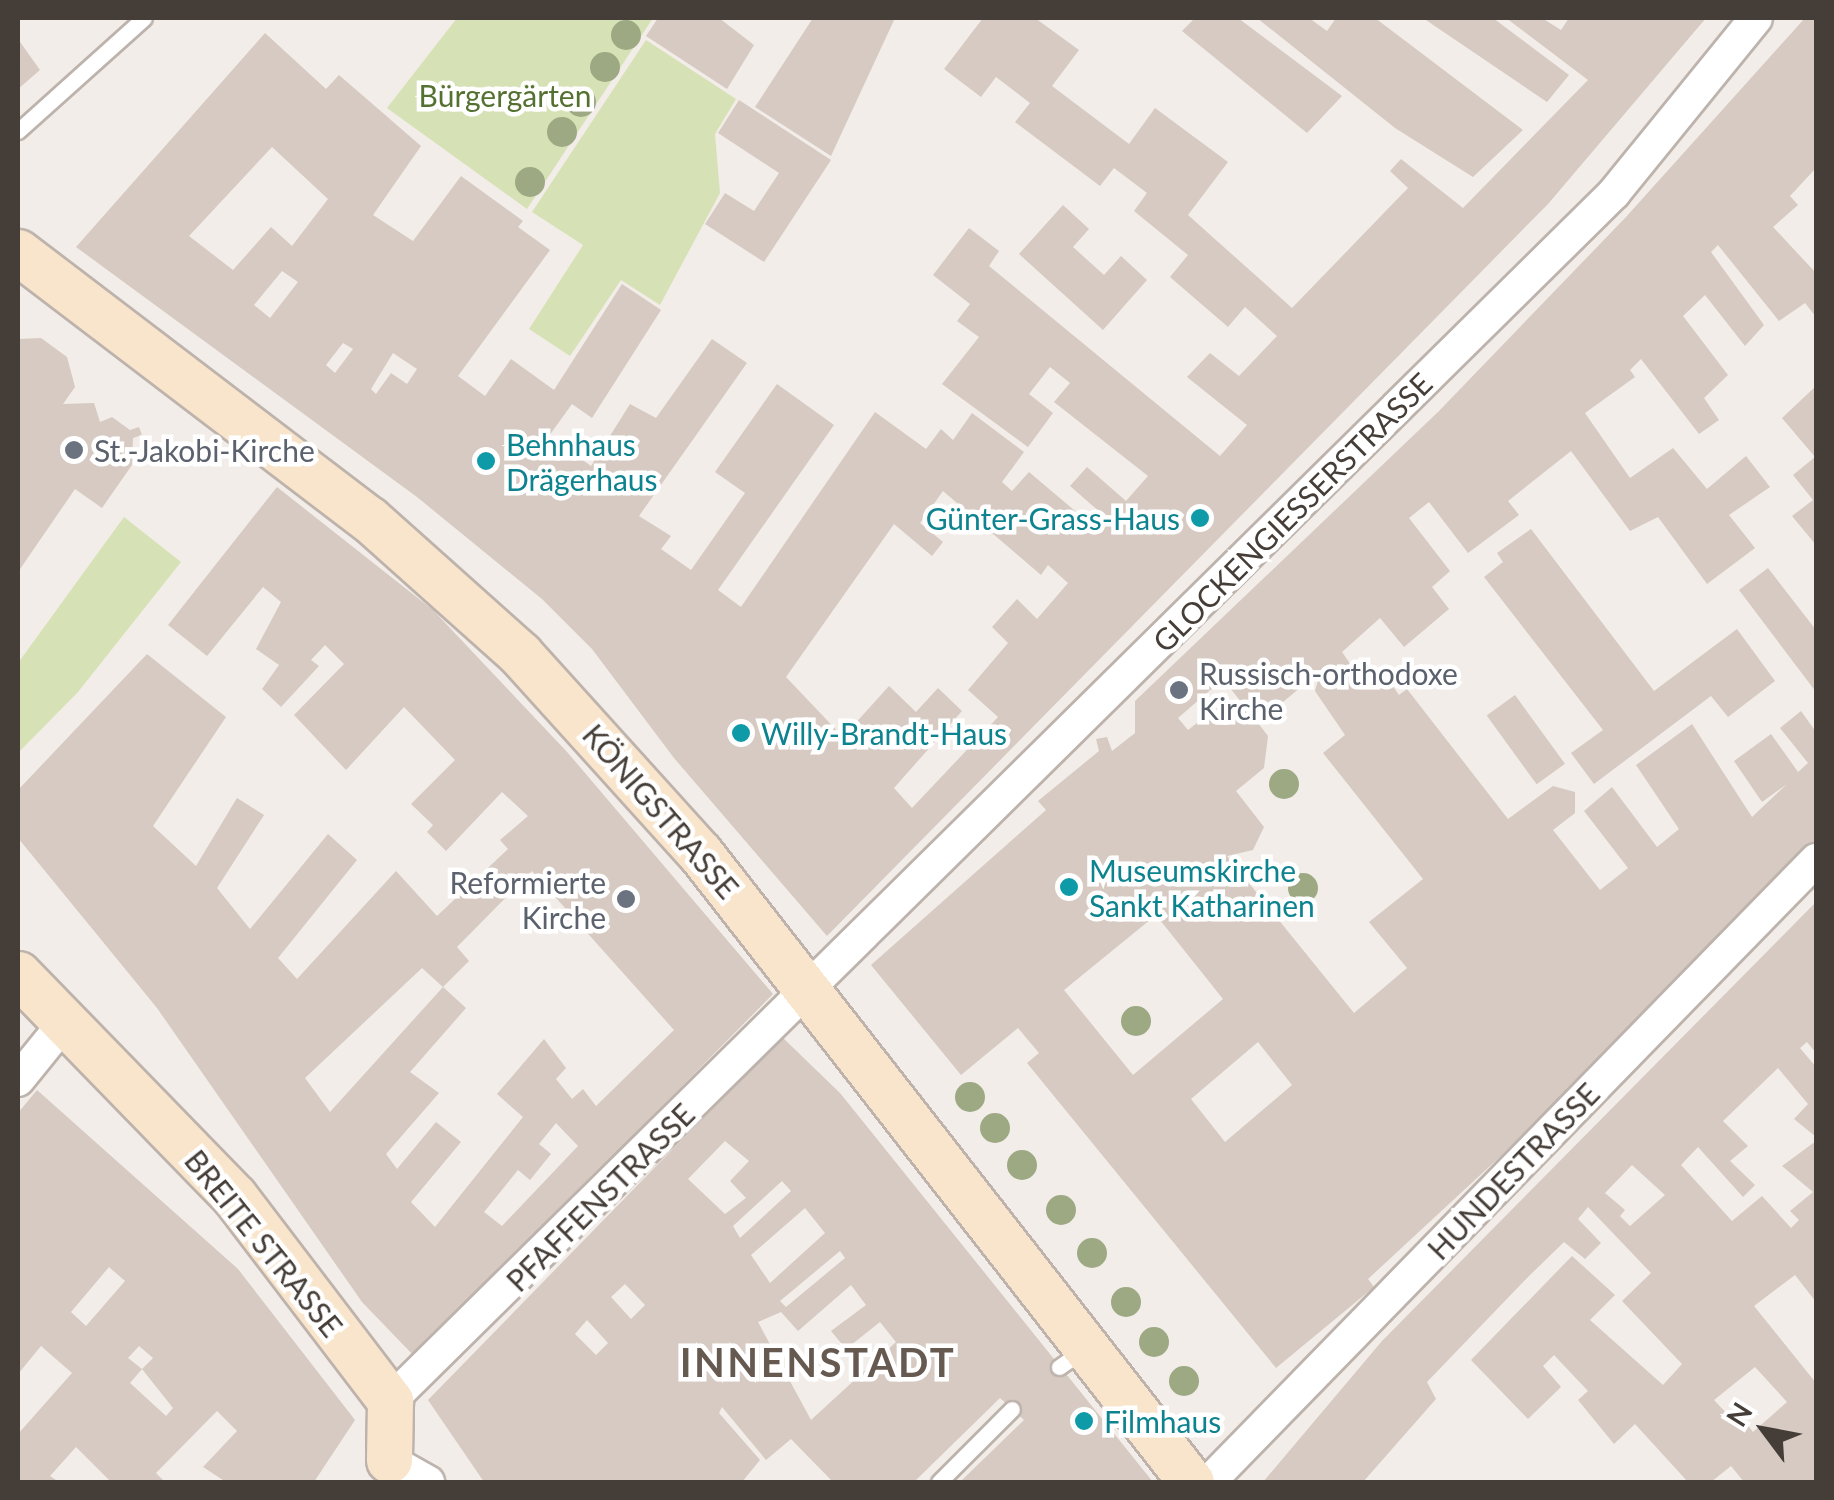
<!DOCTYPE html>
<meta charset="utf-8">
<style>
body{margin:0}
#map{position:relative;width:1834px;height:1500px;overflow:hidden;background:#f2ede8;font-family:Lato,sans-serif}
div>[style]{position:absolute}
.green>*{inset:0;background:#d6e2b5}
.building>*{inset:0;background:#d6cac2;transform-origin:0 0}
.roads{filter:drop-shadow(2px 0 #bdb3ac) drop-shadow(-2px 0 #bdb3ac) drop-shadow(0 2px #bdb3ac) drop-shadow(0 -2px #bdb3ac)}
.lane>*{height:15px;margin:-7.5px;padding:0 7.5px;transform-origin:7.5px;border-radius:7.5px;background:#fff}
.street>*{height:32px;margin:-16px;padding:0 16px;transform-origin:16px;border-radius:16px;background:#fff}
.secondary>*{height:45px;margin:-22.5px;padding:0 22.5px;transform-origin:22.5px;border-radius:22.5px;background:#f9e5cb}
.trees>*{width:30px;height:30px;margin:-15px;border-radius:50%;background:#9ca983}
.dots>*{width:28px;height:28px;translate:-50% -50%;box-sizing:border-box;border:5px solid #fff;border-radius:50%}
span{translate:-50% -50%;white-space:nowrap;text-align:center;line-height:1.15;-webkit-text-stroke:9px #fff;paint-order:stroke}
.park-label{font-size:30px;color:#557131}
.culture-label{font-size:30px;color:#0d838f}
.left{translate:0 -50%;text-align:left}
.right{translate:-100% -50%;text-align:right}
.worship-label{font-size:30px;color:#5b616d}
.street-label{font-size:30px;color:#453d37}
.district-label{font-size:40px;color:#665950;font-weight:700;letter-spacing:2.5px}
.frame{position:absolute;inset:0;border:20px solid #453d37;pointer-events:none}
.north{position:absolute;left:1714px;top:1380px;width:100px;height:100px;-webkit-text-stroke:8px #fff;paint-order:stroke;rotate:302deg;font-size:28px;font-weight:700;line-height:40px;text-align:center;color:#453d37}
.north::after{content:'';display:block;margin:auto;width:35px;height:45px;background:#453d37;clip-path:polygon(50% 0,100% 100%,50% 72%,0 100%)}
</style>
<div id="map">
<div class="green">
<div style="clip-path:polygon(457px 18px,653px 18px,527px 209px,387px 108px)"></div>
<div style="clip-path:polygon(646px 40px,736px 99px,715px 134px,720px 193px,660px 305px,621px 280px,570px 356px,529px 329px,583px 245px,532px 212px)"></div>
<div style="clip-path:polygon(124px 517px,181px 562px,78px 692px,18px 753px,18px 663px)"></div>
</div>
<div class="building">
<div style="clip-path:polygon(658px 18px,719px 18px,754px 45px,727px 89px,646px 36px)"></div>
<div style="clip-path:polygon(813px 18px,895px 18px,831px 156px,755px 107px)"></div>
<div style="clip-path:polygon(evenodd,983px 18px,1035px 18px,1079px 50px,1052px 86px,1129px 144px,1155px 108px,1228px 162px,1188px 215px,1292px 308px,1408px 188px,1390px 171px,1401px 159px,1463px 208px,1588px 80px,1506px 18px,1542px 18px,1561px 30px,1569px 18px,1706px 18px,1548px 204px,827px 936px,674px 758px,592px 649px,542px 599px,417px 497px,76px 247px,265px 33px,326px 89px,339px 75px,421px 146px,373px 215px,413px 241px,461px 176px,523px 221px,518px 227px,550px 250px,458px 376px,485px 396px,511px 359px,554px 390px,622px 284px,661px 310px,592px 418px,572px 404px,549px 436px,591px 466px,630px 404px,656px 418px,712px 339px,747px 363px,639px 516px,671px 536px,661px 549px,691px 570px,745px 493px,715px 472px,777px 384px,834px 425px,718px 590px,741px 607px,875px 412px,926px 449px,941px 429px,953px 440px,972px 413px,1024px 452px,1002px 482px,1012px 491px,1029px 472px,1100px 532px,1109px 520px,1070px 486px,1087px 467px,1126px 501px,1148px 476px,1054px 402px,1070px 383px,1050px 367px,1029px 394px,1053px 413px,1028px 447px,942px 384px,979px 337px,957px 321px,970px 304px,933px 275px,969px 228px,999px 251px,989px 266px,1220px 456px,1247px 425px,1187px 377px,1210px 353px,1239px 376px,1277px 336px,1245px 307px,1228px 327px,1170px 277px,1188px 255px,1134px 211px,1147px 193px,1114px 168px,1100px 186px,1015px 122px,1030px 103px,996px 77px,981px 97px,944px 69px,983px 18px,272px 147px,328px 199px,292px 246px,271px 227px,233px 270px,189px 236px,272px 147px,983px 18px,282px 271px,298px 282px,270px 318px,254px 305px,282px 271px,983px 18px,343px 343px,353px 349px,335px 373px,326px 365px,343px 343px,983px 18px,393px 353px,417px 369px,407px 384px,391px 373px,376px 394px,371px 389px,393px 353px,983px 18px,943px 491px,1041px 575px,1048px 565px,1068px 583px,1037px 619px,1017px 599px,992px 627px,1008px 643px,968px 690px,998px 717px,912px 808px,894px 788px,962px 711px,938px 688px,916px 712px,889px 686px,843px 737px,786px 677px,894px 524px,932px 556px,943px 542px,920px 523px,943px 491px)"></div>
<div style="clip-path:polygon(1195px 18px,1238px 18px,1342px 96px,1307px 133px,1182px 31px)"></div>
<div style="clip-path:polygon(1257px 18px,1309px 18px,1327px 31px,1336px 18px,1375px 18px,1523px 130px,1473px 177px,1395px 128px)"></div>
<div style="clip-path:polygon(1423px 18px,1493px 18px,1569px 75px,1547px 102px)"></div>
<div style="clip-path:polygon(evenodd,1805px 18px,1816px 18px,1816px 168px,1790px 196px,1798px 205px,1773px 227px,1816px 273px,1816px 317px,1805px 303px,1779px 321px,1718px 245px,1711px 252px,1764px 325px,1745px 346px,1705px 295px,1683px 316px,1728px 375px,1704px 398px,1719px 420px,1699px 434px,1641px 359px,1630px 370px,1635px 377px,1585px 413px,1630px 478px,1673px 448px,1707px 489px,1746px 456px,1770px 487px,1729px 515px,1755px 548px,1707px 584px,1658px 517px,1630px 531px,1571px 451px,1508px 501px,1519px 515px,1468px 553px,1429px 502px,1409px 518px,1450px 571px,1432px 587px,1449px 609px,1404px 647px,1380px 618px,1342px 652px,1362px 681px,1381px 669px,1399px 695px,1407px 689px,1508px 819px,1553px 786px,1575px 792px,1575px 813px,1553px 830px,1600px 890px,1628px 868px,1584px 811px,1612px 787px,1657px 847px,1679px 829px,1636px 765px,1692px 724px,1752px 817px,1787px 784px,1762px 802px,1734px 761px,1771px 734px,1798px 772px,1808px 763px,1780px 728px,1801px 711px,1816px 732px,1816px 840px,1504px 1153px,1368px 1279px,1374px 1287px,1276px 1368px,1027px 1063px,1039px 1053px,1018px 1028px,961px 1075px,871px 965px,1046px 810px,1038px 801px,1099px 751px,1096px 739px,1107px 737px,1112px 751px,1135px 733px,1135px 701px,1439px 411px,1626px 217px,1805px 18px,1321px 670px,1315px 691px,1345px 735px,1323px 753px,1423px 879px,1369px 922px,1407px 968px,1354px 1013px,1227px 856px,1253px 850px,1264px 827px,1236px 791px,1264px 768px,1268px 736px,1258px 723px,1321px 670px,1805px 18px,1223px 679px,1249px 712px,1216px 708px,1188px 730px,1178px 718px,1223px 679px,1805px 18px,1156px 915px,1223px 999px,1133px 1075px,1064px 990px,1156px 915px,1805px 18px,1258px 1042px,1292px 1085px,1225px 1142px,1191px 1099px,1258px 1042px)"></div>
<div style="clip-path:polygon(18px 39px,40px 70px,18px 89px)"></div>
<div style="clip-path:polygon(739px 100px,831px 160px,764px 262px,705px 224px,725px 193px,754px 211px,779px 173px,718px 133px)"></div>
<div style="clip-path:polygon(1063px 205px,1089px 229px,1073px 247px,1104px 275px,1121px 256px,1147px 280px,1103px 330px,1019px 254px)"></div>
<div style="clip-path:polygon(41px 338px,67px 357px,75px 387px,63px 404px,94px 403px,100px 422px,112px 417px,130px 430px,139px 427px,142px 435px,133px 438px,132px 465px,102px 508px,75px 489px,18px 572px,18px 339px)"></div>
<div style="clip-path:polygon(1816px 386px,1816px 545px,1792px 516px,1813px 500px,1793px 475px,1815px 457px,1782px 418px)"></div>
<div style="clip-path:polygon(evenodd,277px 487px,433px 610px,568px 753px,773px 994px,415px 1357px,362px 1302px,157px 1008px,18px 838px,18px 790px,147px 654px,226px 717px,153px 826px,196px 866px,237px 798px,264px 815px,217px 888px,250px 929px,328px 834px,357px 860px,278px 958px,297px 979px,396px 871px,437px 916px,508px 849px,500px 840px,528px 816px,502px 792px,446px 851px,427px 832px,433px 825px,411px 804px,455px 760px,404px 707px,346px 770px,294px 715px,344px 664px,325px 645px,311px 660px,319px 666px,281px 707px,262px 689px,279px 665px,256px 649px,281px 602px,263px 587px,207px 656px,168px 625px,277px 487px,532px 871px,674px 1030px,596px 1106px,583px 1089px,572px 1099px,556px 1079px,566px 1068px,544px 1039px,497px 1094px,523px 1117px,435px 1227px,411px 1202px,461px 1142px,436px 1122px,397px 1169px,386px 1154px,439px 1093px,410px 1072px,466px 1008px,443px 987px,469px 961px,457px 947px,532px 871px,277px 487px,422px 968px,443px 987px,330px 1112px,305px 1078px,422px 968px,277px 487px,556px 1123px,578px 1146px,502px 1226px,484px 1212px,518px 1170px,530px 1180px,551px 1154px,539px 1144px,556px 1123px)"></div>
<div style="clip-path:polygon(1531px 529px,1654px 691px,1737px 629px,1775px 681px,1728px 717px,1711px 696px,1594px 784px,1571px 753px,1603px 730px,1484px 577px,1503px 562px,1497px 553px)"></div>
<div style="clip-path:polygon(1768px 568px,1816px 630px,1816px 692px,1739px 590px)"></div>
<div style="left:1515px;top:695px;width:85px;height:35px;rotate:54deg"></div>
<div style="clip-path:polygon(evenodd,1816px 902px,1816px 1053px,1807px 1042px,1800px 1048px,1816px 1067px,1816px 1137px,1794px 1119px,1808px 1104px,1778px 1068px,1723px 1121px,1748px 1146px,1730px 1161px,1755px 1185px,1743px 1197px,1698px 1147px,1681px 1165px,1732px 1221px,1762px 1196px,1791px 1228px,1799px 1220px,1790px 1211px,1813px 1192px,1782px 1166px,1816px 1141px,1816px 1302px,1795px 1275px,1754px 1306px,1816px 1383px,1816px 1482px,1744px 1482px,1731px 1466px,1711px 1482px,1688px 1482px,1635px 1424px,1614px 1444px,1578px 1400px,1588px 1391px,1554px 1355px,1543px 1366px,1561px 1387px,1528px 1419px,1471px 1360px,1572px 1256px,1615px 1295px,1590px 1320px,1663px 1385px,1682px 1364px,1622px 1301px,1651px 1273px,1588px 1207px,1578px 1219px,1601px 1243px,1585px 1259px,1564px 1242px,1529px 1276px,1427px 1382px,1436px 1399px,1363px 1482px,1263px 1482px,1382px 1341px,1816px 902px,1632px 1165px,1665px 1195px,1630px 1226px,1620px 1216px,1625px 1210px,1605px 1193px,1632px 1165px,1816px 902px,1755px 1367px,1787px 1402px,1753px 1432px,1739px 1414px,1732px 1419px,1714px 1400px,1755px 1367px)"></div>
<div style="clip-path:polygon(evenodd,782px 1037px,840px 1093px,1153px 1482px,960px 1482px,1024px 1420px,1000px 1398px,914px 1482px,833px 1482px,791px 1439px,766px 1460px,722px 1407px,719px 1413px,760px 1460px,742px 1482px,484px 1482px,428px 1400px,782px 1037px,725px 1141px,749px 1161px,730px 1181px,746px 1198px,725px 1214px,688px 1179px,725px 1141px,782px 1037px,782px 1181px,791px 1191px,740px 1238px,733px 1226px,782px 1181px,782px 1037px,805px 1208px,825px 1233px,770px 1283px,751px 1255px,805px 1208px,782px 1037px,840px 1251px,845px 1258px,786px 1307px,780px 1301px,840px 1251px,782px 1037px,625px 1284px,645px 1305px,631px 1319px,611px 1297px,625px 1284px,782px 1037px,851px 1285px,866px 1305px,831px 1331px,846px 1349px,880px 1322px,896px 1342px,811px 1420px,758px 1322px,781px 1312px,798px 1331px,851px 1285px,782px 1037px,587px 1320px,608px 1343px,596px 1355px,575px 1334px,587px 1320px)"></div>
<div style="clip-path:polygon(evenodd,37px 1090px,238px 1269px,355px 1420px,314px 1482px,226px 1482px,203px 1467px,237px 1431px,217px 1411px,156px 1473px,165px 1482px,111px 1482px,76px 1447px,50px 1476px,59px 1482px,18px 1482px,18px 1434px,72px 1373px,41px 1346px,18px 1374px,18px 1113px,37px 1090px,109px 1267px,125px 1281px,86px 1326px,71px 1312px,109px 1267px,37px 1090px,139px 1346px,153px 1358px,142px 1369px,173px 1408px,166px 1416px,130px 1383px,142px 1369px,128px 1358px,139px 1346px)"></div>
</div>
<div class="roads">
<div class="lane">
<div style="left:18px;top:131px;width:169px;rotate:-41.9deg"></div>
<div style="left:1059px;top:1367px;width:32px;rotate:-35deg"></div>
<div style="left:939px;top:1482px;width:103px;rotate:-45deg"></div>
</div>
<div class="street">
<div style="left:18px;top:1080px;width:75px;rotate:-51deg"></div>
<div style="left:390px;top:1401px;width:1720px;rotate:-44.62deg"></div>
<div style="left:1614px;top:193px;width:225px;rotate:-50.9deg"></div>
<div style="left:389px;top:1460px;width:45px;rotate:29.4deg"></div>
<div style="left:1209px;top:1482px;width:869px;rotate:-45.7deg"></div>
</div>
<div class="secondary">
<div style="left:18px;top:252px;width:441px;rotate:37.3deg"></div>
<div style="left:369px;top:519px;width:203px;rotate:41.8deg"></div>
<div style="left:520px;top:654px;width:268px;rotate:47.9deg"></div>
<div style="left:700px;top:853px;width:798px;rotate:52.02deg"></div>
<div style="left:18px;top:974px;width:310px;rotate:45.8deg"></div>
<div style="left:234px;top:1196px;width:258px;rotate:52.7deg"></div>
<div style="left:390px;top:1401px;width:59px;rotate:91deg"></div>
</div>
</div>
<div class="trees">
<div style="left:626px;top:35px"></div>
<div style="left:605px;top:67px"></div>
<div style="left:581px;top:102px"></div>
<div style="left:562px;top:132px"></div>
<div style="left:530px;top:182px"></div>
<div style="left:1284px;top:784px"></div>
<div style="left:1303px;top:888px"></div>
<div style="left:1136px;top:1021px"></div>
<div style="left:970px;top:1097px"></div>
<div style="left:995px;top:1128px"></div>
<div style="left:1022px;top:1165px"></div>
<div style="left:1061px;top:1210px"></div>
<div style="left:1092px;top:1253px"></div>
<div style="left:1126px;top:1302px"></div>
<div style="left:1154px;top:1342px"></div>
<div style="left:1184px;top:1381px"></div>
</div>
<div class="dots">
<div style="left:74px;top:450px;background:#6b7280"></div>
<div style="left:486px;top:461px;background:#0f9aa8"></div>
<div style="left:1200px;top:518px;background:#0f9aa8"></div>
<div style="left:1179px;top:690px;background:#6b7280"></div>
<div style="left:741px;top:733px;background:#0f9aa8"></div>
<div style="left:1069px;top:887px;background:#0f9aa8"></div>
<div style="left:626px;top:899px;background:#6b7280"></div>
<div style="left:1084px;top:1421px;background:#0f9aa8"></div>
</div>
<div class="park-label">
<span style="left:505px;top:95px">Bürgergärten</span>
</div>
<div class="culture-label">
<span class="left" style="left:506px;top:461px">Behnhaus<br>Drägerhaus</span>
<span class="right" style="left:1180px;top:518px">Günter-Grass-Haus</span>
<span class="left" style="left:761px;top:733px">Willy-Brandt-Haus</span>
<span class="left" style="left:1089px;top:887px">Museumskirche<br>Sankt Katharinen</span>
<span class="left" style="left:1104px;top:1421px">Filmhaus</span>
</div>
<div class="worship-label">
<span class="left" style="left:94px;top:450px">St.-Jakobi-Kirche</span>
<span class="left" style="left:1199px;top:690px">Russisch-orthodoxe<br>Kirche</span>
<span class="right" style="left:606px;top:899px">Reformierte<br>Kirche</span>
</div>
<div class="street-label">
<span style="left:1292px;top:512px;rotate:-45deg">GLOCKENGIESSERSTRASSE</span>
<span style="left:661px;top:811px;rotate:49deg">KÖNIGSTRASSE</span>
<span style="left:1513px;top:1171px;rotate:-46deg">HUNDESTRASSE</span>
<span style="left:600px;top:1197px;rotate:-45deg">PFAFFENSTRASSE</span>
<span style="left:264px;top:1243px;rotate:51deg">BREITE STRASSE</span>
</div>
<div class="district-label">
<span style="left:818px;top:1362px">INNENSTADT</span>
</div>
<div class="frame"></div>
<div class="north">N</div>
</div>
